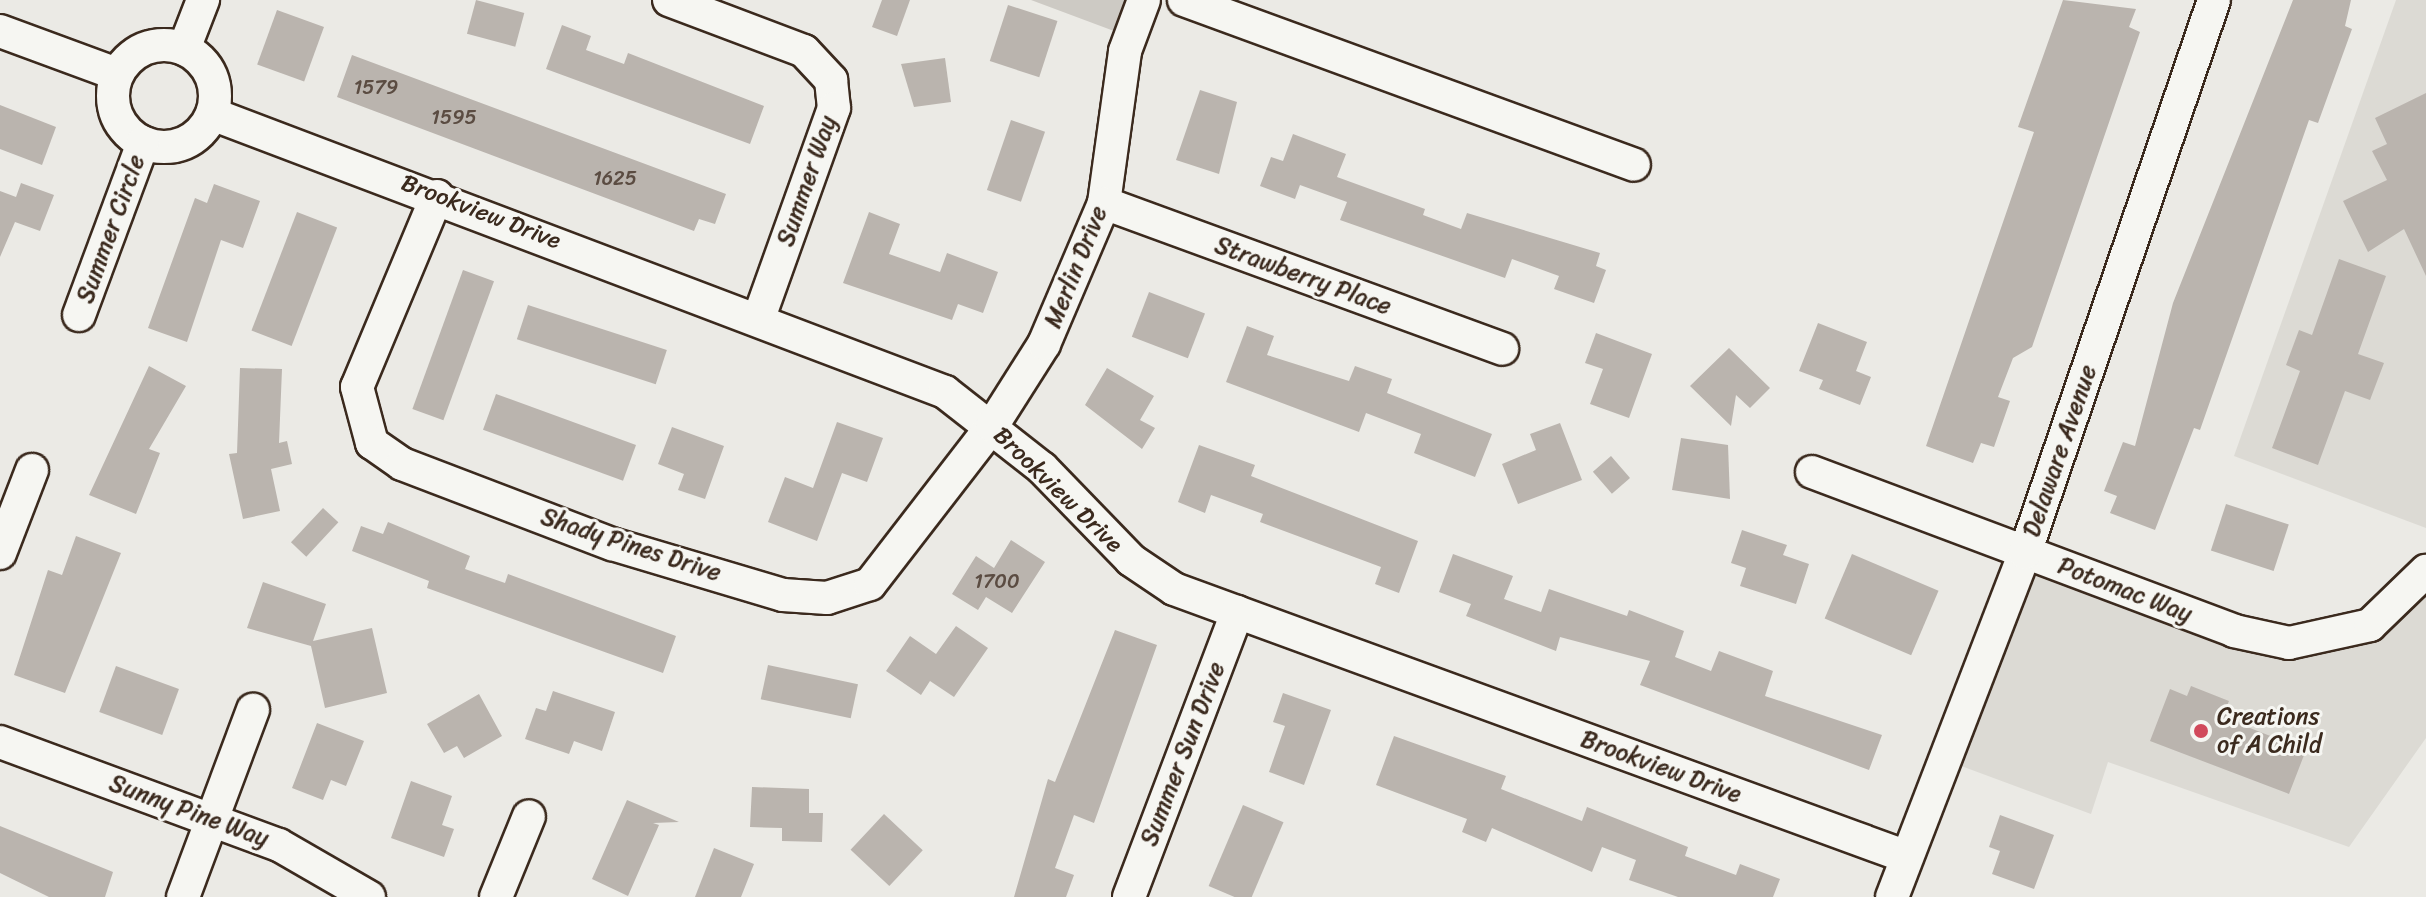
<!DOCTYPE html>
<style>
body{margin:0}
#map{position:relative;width:2426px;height:897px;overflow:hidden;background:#ebeae5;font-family:Sriracha,sans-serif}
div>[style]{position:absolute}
.built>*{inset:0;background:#dcdad4}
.green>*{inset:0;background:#cdcac4}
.building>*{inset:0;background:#bab4ae;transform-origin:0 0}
.roads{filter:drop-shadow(2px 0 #3b2a1e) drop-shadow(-2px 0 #3b2a1e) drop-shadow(0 2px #3b2a1e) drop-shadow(0 -2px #3b2a1e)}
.minor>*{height:32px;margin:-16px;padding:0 16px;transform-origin:16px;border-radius:16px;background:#f6f6f2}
.minor>.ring{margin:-16px;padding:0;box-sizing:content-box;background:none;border:32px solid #f6f6f2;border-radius:50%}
.dots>*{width:22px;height:22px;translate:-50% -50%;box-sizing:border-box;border:4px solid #f6f6f2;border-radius:50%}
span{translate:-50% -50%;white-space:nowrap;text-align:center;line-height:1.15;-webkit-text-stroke:6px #f6f6f2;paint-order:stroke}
.number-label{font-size:20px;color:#5b4c42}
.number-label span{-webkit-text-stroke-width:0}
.street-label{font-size:24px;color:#3b2a1e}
.poi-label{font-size:24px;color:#3b2a1e}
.left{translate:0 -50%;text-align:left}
</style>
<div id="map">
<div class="built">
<div style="clip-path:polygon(2396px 0,2426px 0,2426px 528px,2234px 456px)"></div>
<div style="clip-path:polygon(2025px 553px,2234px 631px,2326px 639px,2426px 571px,2426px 738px,2349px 847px,2108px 762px,2091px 814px,1945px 760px)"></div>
</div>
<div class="green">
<div style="clip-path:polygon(1031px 0,1145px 0,1130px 37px)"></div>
</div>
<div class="building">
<div style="left:476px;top:0;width:50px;height:35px;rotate:15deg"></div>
<div style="clip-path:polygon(882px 0,910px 0,897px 36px,872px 27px)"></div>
<div style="clip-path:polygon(2063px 0,2136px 9px,2129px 27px,2140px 32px,2032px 347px,2013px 358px,1998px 397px,2010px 401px,1994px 447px,1981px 443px,1973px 463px,1926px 446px,2034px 132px,2018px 127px)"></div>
<div style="clip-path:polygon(2293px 0,2351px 0,2345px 26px,2352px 29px,2318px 123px,2309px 120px,2200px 430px,2194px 428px,2155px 530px,2110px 513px,2117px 496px,2104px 491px,2123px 442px,2135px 446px,2173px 303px)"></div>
<div style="left:1008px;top:5px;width:52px;height:59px;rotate:18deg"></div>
<div style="left:277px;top:10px;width:50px;height:58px;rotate:20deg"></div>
<div style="clip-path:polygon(562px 25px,591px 36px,586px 50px,624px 64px,628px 53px,764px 106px,750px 144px,546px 69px)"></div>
<div style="clip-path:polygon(352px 55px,726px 194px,715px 224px,699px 219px,694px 231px,337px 97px)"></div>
<div style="clip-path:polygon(945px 58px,951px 102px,914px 107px,901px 64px)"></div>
<div style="clip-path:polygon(1200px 90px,1237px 102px,1219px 174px,1176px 160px)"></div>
<div style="clip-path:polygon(2426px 93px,2426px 276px,2404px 229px,2368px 252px,2343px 201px,2387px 180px,2372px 151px,2387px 144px,2375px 118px)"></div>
<div style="clip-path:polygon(0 105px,56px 127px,42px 165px,0 149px)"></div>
<div style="left:1011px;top:120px;width:36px;height:74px;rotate:19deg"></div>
<div style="clip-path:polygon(1293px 134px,1346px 154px,1337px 177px,1425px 209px,1423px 215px,1461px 229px,1467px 213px,1600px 253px,1596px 266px,1606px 270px,1594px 303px,1554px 289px,1559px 276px,1512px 259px,1505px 278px,1340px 220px,1347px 202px,1300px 185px,1295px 199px,1260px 186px,1271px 157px,1283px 161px)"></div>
<div style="clip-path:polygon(21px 183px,54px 195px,40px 231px,15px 222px,0 257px,0 191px,16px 197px)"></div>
<div style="clip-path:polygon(214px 184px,260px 201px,243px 248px,221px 240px,187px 342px,148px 328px,195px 198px,207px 203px)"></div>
<div style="left:297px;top:212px;width:43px;height:127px;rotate:21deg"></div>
<div style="clip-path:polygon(869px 212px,900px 224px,889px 254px,940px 272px,947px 253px,998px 272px,983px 313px,958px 304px,952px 320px,843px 283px)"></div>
<div style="clip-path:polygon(2339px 259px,2386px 276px,2358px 354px,2384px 363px,2370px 400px,2345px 391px,2318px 465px,2272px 448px,2300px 371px,2286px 365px,2299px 330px,2312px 335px)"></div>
<div style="left:463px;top:270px;width:33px;height:148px;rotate:20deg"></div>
<div style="left:1149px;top:292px;width:60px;height:48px;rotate:21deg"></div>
<div style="left:528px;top:305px;width:146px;height:36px;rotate:18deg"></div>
<div style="clip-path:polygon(1818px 323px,1867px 342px,1856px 371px,1871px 377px,1860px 405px,1819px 389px,1823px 380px,1799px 371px)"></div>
<div style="clip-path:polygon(1247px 326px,1274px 336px,1267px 355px,1349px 381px,1355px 366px,1392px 379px,1387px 393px,1492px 434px,1475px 477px,1414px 453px,1421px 434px,1366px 413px,1359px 432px,1226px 382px)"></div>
<div style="clip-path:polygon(1596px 333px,1652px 354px,1629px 418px,1590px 404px,1603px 369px,1585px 363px)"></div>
<div style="clip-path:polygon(1729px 348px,1770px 388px,1750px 408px,1736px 395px,1731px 426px,1690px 386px)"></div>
<div style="clip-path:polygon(149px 366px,186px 386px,149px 449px,160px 453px,136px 514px,89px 495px)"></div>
<div style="clip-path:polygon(240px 368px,282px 369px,279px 443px,287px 441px,292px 464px,271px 469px,280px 511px,243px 519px,229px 454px,237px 453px)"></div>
<div style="clip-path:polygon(1107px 368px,1154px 396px,1140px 420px,1155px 428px,1142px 449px,1085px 405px)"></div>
<div style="left:496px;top:394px;width:149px;height:38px;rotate:20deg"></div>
<div style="clip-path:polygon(837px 422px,883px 438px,867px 482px,842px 473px,817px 541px,768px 522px,785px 477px,813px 488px)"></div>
<div style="clip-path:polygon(1560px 423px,1582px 480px,1518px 504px,1502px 464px,1536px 450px,1530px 434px)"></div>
<div style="clip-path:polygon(672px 427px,724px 446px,705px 499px,678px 490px,684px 474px,658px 464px)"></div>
<div style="clip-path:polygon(1681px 438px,1728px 445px,1730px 499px,1672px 490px)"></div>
<div style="clip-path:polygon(1199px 445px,1255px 465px,1251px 476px,1418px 541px,1399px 593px,1375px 584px,1381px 567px,1260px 522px,1263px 514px,1211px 495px,1205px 513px,1178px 502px)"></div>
<div style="left:1611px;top:456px;width:29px;height:24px;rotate:49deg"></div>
<div style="left:2226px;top:504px;width:66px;height:49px;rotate:18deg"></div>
<div style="left:323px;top:508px;width:21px;height:47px;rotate:43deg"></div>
<div style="clip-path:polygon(388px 522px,470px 556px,465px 569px,505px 583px,508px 574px,676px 636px,663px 673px,427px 588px,429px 581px,352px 551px,361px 526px,383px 534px)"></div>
<div style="clip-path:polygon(1742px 530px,1787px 545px,1783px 555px,1809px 564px,1796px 604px,1740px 586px,1746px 568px,1731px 563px)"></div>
<div style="clip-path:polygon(76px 536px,121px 553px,65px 693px,14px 675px,48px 570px,62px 575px)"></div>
<div style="clip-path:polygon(1011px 540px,1045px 562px,1012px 613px,986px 597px,978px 610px,952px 594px,976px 556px,994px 568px)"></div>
<div style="clip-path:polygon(1453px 554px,1513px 576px,1504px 599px,1541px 612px,1549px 589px,1627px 616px,1629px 610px,1684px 631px,1675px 657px,1711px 671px,1719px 651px,1773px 671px,1765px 696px,1882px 735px,1869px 770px,1640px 685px,1650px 661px,1560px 637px,1556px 651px,1466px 616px,1471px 604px,1439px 592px)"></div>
<div style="left:1852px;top:554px;width:94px;height:70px;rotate:23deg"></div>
<div style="clip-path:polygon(263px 582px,326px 604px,313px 641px,372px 628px,387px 693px,325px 708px,311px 646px,247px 628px)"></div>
<div style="clip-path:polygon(956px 626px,988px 648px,954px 697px,930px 681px,921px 695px,886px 671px,910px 636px,936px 654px)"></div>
<div style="clip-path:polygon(1115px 630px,1157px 645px,1094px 823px,1074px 815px,1055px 868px,1074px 875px,1066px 897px,1014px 897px,1048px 779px,1055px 782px)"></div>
<div style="left:768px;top:665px;width:92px;height:35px;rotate:12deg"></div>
<div style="left:116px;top:666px;width:67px;height:49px;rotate:20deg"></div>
<div style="clip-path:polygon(2191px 686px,2229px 701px,2225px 710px,2247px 719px,2245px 726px,2306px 750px,2289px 794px,2150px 741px,2170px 689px,2187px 696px)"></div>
<div style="clip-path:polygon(553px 691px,615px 712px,602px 751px,574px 741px,569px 754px,525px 739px,536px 708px,546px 711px)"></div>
<div style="clip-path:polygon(1283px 693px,1331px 710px,1304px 785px,1269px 772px,1285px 726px,1273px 722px)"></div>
<div style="clip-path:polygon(479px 694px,502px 736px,464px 758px,457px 746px,444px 753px,427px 724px)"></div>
<div style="clip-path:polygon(317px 723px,364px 741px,346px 786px,331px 780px,323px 800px,292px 788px)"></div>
<div style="clip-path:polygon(1394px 736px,1506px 776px,1501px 789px,1582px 821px,1587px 807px,1688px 847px,1685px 856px,1736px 875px,1740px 864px,1780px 879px,1773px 897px,1678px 897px,1629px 880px,1636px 860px,1602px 847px,1592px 872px,1492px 828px,1486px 842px,1462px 832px,1467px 819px,1376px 785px)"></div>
<div style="clip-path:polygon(411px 781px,452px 796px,442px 825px,454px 829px,444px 857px,391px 838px)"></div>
<div style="clip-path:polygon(752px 787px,809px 789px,809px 813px,823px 813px,822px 842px,782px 841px,782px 828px,750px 827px)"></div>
<div style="clip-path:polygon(627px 800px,679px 822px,653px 823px,659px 825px,628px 896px,592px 879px)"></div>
<div style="left:1243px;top:805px;width:44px;height:88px;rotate:23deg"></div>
<div style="left:884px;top:814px;width:53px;height:49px;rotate:43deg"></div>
<div style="clip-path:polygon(2000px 815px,2054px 835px,2034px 889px,1992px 874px,2000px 851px,1989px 847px)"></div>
<div style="clip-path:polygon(0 826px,113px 872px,105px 897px,49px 897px,0 873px)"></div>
<div style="clip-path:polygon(714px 848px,754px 864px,741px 897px,695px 897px)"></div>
</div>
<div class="roads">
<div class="minor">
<div style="left:669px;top:0;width:144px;rotate:20.7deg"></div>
<div style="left:804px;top:51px;width:40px;rotate:47deg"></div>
<div style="left:831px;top:80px;width:28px;rotate:84deg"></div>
<div style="left:834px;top:108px;width:222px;rotate:109.7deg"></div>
<div style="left:1184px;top:0;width:479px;rotate:20.1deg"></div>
<div style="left:0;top:31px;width:125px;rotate:20.2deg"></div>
<div class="ring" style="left:113px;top:45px;width:70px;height:70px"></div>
<div style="left:184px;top:49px;width:53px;rotate:-68.8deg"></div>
<div style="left:212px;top:114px;width:784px;rotate:20.77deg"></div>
<div style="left:945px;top:392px;width:123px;rotate:38.1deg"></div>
<div style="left:1042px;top:468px;width:128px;rotate:45.9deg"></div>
<div style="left:1131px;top:560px;width:52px;rotate:34deg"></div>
<div style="left:1174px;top:589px;width:780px;rotate:20.08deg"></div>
<div style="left:437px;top:196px;width:207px;rotate:112.7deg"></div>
<div style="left:357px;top:387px;width:58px;rotate:75deg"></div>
<div style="left:372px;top:443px;width:37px;rotate:35deg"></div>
<div style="left:402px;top:464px;width:225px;rotate:20.9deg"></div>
<div style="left:612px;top:544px;width:178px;rotate:16.6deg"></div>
<div style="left:783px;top:595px;width:44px;rotate:3.9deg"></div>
<div style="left:827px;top:598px;width:45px;rotate:-18deg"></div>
<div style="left:870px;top:584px;width:200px;rotate:-52.3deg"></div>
<div style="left:992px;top:426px;width:97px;rotate:-57.6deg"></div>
<div style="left:1044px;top:344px;width:153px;rotate:-66.9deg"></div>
<div style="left:1104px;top:203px;width:153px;rotate:-82.1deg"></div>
<div style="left:1125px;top:51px;width:54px;rotate:-69.6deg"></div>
<div style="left:1104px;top:203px;width:424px;rotate:20.1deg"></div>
<div style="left:79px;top:315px;width:184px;rotate:-69.6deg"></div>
<div style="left:1812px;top:472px;width:451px;rotate:20.6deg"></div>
<div style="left:2234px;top:631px;width:56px;rotate:12.3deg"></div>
<div style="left:2289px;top:643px;width:83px;rotate:-12.5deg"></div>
<div style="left:2370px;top:625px;width:78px;rotate:-44deg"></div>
<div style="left:0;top:553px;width:89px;rotate:-68.9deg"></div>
<div style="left:0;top:742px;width:297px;rotate:20.3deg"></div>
<div style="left:279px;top:845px;width:104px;rotate:30deg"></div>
<div style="left:183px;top:897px;width:200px;rotate:-69.5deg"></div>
<div style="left:496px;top:897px;width:87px;rotate:-67.8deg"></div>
<div style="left:1129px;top:897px;width:305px;rotate:-69.2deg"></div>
<div style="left:1892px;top:897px;width:369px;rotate:-68.9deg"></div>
<div style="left:2025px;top:553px;width:584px;rotate:-71.13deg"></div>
</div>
</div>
<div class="dots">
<div style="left:2201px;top:731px;background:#d1495b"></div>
</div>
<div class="number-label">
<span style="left:376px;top:87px">1579</span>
<span style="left:454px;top:117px">1595</span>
<span style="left:615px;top:178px">1625</span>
<span style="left:997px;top:581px">1700</span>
</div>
<div class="street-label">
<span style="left:807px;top:181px;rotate:-71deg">Summer Way</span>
<span style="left:481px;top:212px;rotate:21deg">Brookview Drive</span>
<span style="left:111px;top:229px;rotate:-70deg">Summer Circle</span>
<span style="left:1076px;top:267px;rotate:-68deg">Merlin Drive</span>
<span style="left:1303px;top:276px;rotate:20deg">Strawberry Place</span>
<span style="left:2060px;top:451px;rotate:-71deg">Delaware Avenue</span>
<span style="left:1058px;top:490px;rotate:44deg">Brookview Drive</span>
<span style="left:631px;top:545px;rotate:18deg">Shady Pines Drive</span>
<span style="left:2125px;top:590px;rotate:21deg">Potomac Way</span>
<span style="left:1183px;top:754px;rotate:-69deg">Summer Sun Drive</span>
<span style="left:1661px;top:767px;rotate:20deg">Brookview Drive</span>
<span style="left:189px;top:811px;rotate:20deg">Sunny Pine Way</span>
</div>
<div class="poi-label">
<span class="left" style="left:2217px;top:731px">Creations<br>of A Child</span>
</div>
</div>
